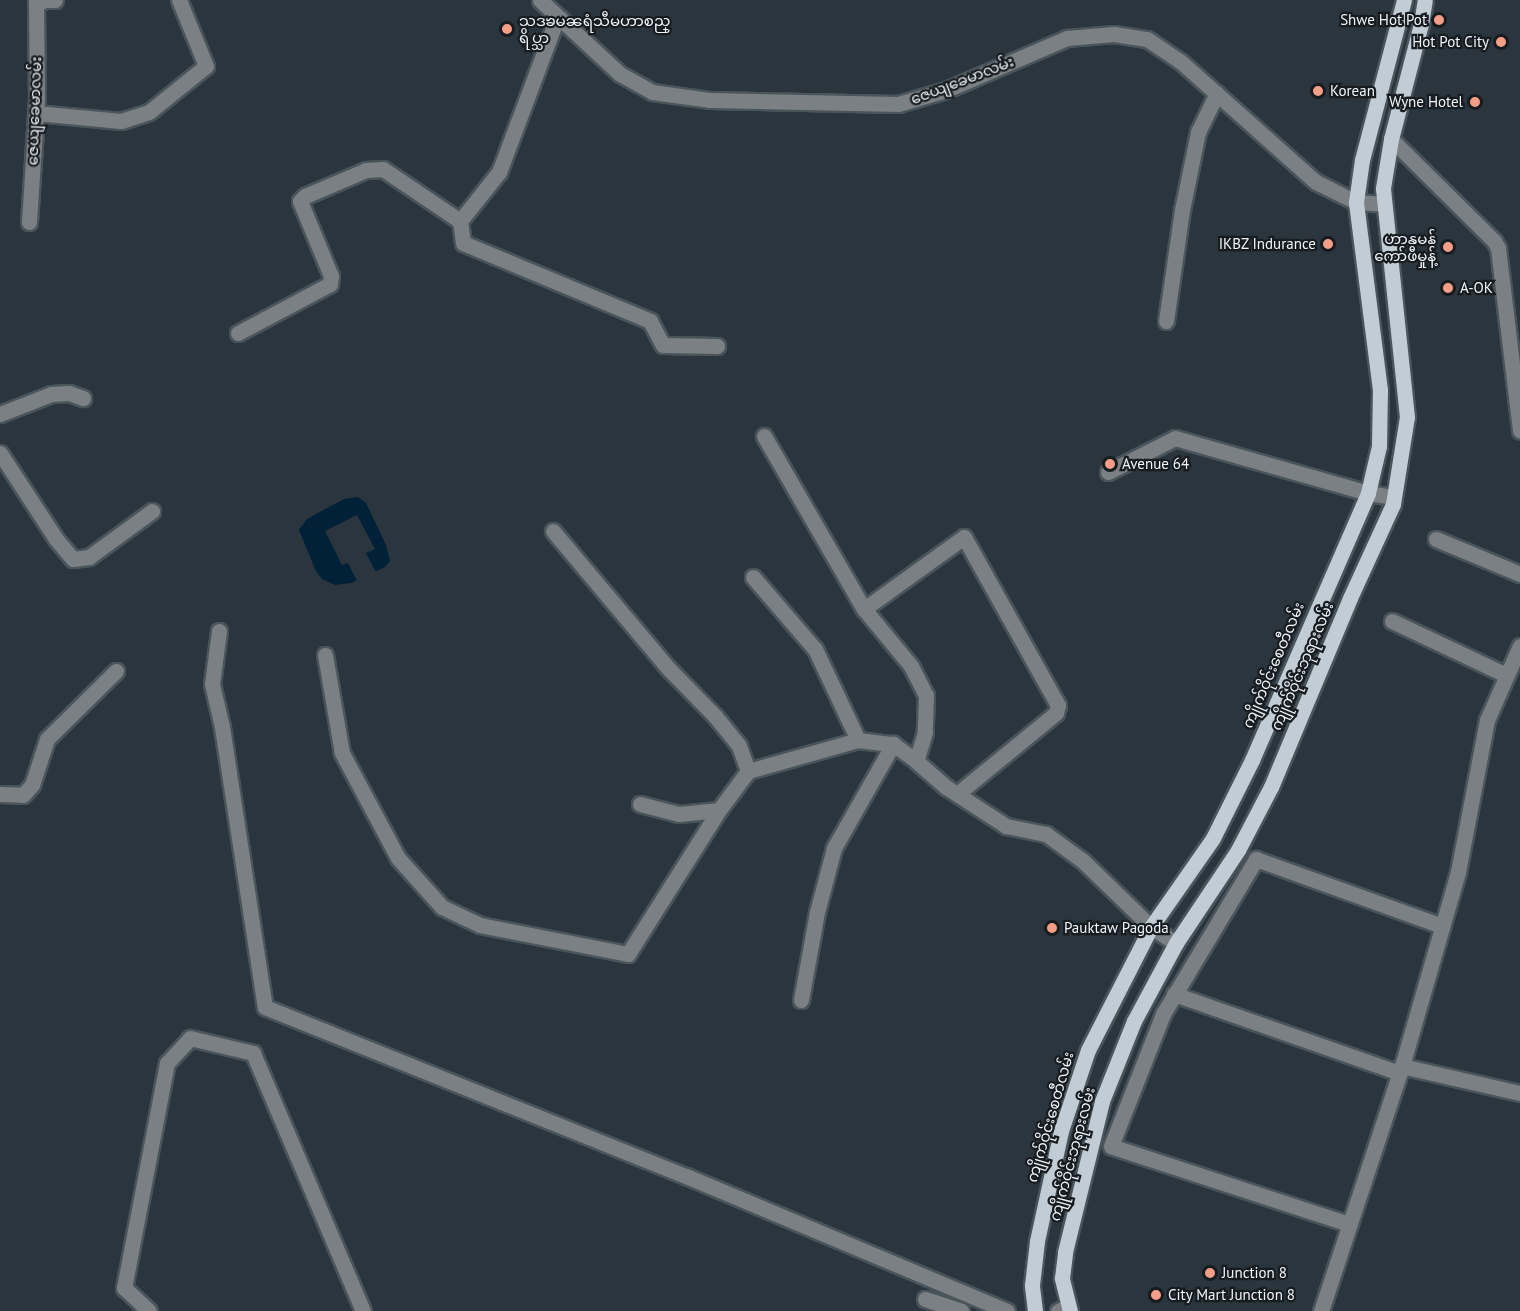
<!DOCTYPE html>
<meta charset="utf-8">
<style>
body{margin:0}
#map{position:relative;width:1520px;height:1311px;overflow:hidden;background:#2a353d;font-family:"PT Sans","Noto Sans Myanmar",sans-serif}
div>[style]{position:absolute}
.water>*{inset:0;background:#012138}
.pier>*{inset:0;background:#2a353d}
.roads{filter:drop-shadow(2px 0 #4a545b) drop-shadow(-2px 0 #4a545b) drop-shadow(0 2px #4a545b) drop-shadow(0 -2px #4a545b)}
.minor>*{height:15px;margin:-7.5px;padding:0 7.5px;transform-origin:7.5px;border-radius:7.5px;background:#7a8084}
.major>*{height:15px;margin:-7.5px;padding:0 7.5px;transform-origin:7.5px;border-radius:7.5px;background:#c1ccd5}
.dots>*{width:16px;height:16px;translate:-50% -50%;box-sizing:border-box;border:3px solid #171c20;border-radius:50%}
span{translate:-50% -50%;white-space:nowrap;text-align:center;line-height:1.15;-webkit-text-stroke:4.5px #171c20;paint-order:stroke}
.poi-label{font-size:15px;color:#eff5fb}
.left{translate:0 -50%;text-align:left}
.right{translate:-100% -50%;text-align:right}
.street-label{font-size:15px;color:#eff5fb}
</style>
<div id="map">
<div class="water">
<div style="clip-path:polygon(358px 497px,366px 503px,386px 545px,390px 561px,385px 567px,351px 583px,335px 585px,322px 579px,316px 571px,299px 530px,306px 520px,314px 515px,344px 499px)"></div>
</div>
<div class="pier">
<div style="clip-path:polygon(357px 515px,375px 549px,366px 553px,377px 574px,358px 583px,348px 563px,342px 565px,325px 531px)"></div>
</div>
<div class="roads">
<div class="minor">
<div style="left:540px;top:0;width:109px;rotate:42.8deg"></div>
<div style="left:620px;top:74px;width:37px;rotate:29deg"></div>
<div style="left:652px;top:92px;width:59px;rotate:7.9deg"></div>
<div style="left:710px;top:100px;width:188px;rotate:1.2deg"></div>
<div style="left:898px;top:104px;width:50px;rotate:-16.3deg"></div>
<div style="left:946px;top:90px;width:132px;rotate:-23.3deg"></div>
<div style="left:1067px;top:38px;width:47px;rotate:-4.9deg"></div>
<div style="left:1114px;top:34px;width:33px;rotate:9deg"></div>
<div style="left:1147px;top:39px;width:40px;rotate:34deg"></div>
<div style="left:1180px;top:61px;width:182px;rotate:41.7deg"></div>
<div style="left:1316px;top:182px;width:45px;rotate:26.6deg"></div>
<div style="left:1356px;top:202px;width:27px;rotate:4deg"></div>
<div style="left:36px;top:1px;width:19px;rotate:-3deg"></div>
<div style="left:557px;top:18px;width:165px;rotate:110.6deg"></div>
<div style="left:499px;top:172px;width:63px;rotate:128.5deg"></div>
<div style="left:460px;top:221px;width:22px;rotate:82deg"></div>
<div style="left:463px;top:243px;width:203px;rotate:22.6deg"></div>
<div style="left:650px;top:321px;width:27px;rotate:62deg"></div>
<div style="left:663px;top:345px;width:54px;rotate:1.1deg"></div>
<div style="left:36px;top:113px;width:85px;rotate:5.4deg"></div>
<div style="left:121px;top:121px;width:29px;rotate:-18deg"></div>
<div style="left:149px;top:112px;width:73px;rotate:-38.9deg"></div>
<div style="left:206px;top:66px;width:71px;rotate:-112.2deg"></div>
<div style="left:1391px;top:139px;width:145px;rotate:44.7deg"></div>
<div style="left:1494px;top:241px;width:8px;rotate:60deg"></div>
<div style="left:1498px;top:248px;width:184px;rotate:83.1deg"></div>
<div style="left:29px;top:222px;width:124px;rotate:-86.3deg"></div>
<div style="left:37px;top:98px;width:98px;rotate:-90.6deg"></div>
<div style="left:1166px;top:321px;width:112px;rotate:-81.8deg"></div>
<div style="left:1182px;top:210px;width:80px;rotate:-78.4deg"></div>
<div style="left:1198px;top:132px;width:43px;rotate:-64deg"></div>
<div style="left:238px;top:333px;width:104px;rotate:-28deg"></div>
<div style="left:330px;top:284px;width:8px;rotate:-83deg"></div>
<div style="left:331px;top:276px;width:81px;rotate:-112.5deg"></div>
<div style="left:300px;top:201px;width:7px;rotate:-45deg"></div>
<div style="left:305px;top:196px;width:66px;rotate:-23.1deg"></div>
<div style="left:366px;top:170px;width:17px;rotate:-3deg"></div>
<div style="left:383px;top:169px;width:93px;rotate:34deg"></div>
<div style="left:0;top:414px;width:55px;rotate:-21.4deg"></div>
<div style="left:51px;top:394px;width:18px;rotate:-3deg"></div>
<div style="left:69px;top:393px;width:15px;rotate:20deg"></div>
<div style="left:764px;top:436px;width:200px;rotate:60deg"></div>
<div style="left:864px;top:609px;width:74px;rotate:50.5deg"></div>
<div style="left:911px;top:666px;width:33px;rotate:63deg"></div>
<div style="left:926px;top:695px;width:37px;rotate:92deg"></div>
<div style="left:925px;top:732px;width:30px;rotate:107deg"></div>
<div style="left:916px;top:761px;width:40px;rotate:41deg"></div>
<div style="left:946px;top:787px;width:72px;rotate:33deg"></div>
<div style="left:1006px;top:826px;width:41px;rotate:11.3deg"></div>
<div style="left:1046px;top:834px;width:46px;rotate:36.1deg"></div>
<div style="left:1083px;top:861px;width:95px;rotate:44.1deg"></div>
<div style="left:1151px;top:927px;width:30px;rotate:33deg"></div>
<div style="left:0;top:453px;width:103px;rotate:56.9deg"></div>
<div style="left:56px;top:539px;width:26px;rotate:50deg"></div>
<div style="left:73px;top:559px;width:16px;rotate:-7deg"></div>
<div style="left:89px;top:557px;width:78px;rotate:-36.1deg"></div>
<div style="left:1108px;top:472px;width:75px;rotate:-26.9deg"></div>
<div style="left:1175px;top:438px;width:201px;rotate:15.9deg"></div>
<div style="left:1368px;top:493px;width:26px;rotate:9deg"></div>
<div style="left:553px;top:531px;width:180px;rotate:50deg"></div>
<div style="left:669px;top:669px;width:66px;rotate:45.6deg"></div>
<div style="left:715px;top:716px;width:38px;rotate:51deg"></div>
<div style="left:739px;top:746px;width:27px;rotate:70deg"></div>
<div style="left:748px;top:771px;width:114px;rotate:-15.7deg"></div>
<div style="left:858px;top:740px;width:35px;rotate:7deg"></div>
<div style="left:893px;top:744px;width:29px;rotate:36deg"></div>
<div style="left:1436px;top:539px;width:91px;rotate:22.6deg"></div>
<div style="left:753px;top:577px;width:95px;rotate:49.3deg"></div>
<div style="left:815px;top:649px;width:101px;rotate:64.7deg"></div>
<div style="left:864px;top:609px;width:123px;rotate:-35.8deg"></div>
<div style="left:964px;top:537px;width:193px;rotate:60.8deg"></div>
<div style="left:1058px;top:705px;width:8px;rotate:104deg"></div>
<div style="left:1056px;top:713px;width:128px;rotate:140.7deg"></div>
<div style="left:1392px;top:621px;width:126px;rotate:25.3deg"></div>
<div style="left:219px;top:631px;width:53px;rotate:97.5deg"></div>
<div style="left:212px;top:684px;width:44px;rotate:76.9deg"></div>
<div style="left:222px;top:727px;width:283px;rotate:81.3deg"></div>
<div style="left:265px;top:1007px;width:454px;rotate:21.9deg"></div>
<div style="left:686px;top:1176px;width:348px;rotate:22.8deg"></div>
<div style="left:325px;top:655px;width:99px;rotate:80.2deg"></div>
<div style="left:342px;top:753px;width:119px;rotate:61.9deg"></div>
<div style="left:398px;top:858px;width:66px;rotate:48.1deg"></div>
<div style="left:442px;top:907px;width:42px;rotate:25.3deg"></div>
<div style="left:480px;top:925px;width:151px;rotate:11.1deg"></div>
<div style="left:628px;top:954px;width:170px;rotate:-57.7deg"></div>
<div style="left:0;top:794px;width:23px;rotate:2deg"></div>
<div style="left:23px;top:795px;width:13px;rotate:-48deg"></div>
<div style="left:32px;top:785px;width:48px;rotate:-71.9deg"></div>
<div style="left:47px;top:739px;width:97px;rotate:-44.6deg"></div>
<div style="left:640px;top:804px;width:40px;rotate:14.4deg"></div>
<div style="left:679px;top:814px;width:40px;rotate:-5.7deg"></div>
<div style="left:719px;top:810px;width:49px;rotate:-53.4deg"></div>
<div style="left:1174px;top:994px;width:239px;rotate:19.3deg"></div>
<div style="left:801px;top:1000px;width:89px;rotate:-79.7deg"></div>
<div style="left:817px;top:912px;width:66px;rotate:-75.1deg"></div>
<div style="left:834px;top:848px;width:120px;rotate:-60.4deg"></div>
<div style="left:1402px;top:1066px;width:121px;rotate:12.9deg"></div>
<div style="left:1349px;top:1224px;width:250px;rotate:-161.9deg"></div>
<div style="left:1111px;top:1146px;width:142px;rotate:-68.5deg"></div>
<div style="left:1163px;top:1014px;width:181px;rotate:-59deg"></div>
<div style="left:1256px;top:859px;width:198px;rotate:19.8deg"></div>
<div style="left:925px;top:1299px;width:38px;rotate:18deg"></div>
<div style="left:149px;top:1311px;width:34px;rotate:-137deg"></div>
<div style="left:124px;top:1288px;width:229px;rotate:-79.2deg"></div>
<div style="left:167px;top:1063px;width:34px;rotate:-47deg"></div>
<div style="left:190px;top:1038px;width:65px;rotate:13.4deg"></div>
<div style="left:253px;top:1053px;width:280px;rotate:66.9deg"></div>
<div style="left:1058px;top:1311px;width:10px;rotate:-24deg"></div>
<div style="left:1321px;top:1311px;width:258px;rotate:-71.7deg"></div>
<div style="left:1402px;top:1066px;width:202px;rotate:-73.9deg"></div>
<div style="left:1458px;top:872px;width:155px;rotate:-79.2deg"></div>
<div style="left:1487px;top:720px;width:81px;rotate:-66deg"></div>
</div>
<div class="major">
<div style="left:1035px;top:1311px;width:26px;rotate:-97deg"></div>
<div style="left:1032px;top:1285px;width:44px;rotate:-83.5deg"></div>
<div style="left:1037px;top:1241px;width:113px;rotate:-77.7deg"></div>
<div style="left:1061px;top:1131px;width:85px;rotate:-71.6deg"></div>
<div style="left:1088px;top:1050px;width:138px;rotate:-62.9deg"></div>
<div style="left:1151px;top:927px;width:108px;rotate:-55.1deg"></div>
<div style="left:1213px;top:838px;width:87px;rotate:-63.4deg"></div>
<div style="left:1252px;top:760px;width:291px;rotate:-66.5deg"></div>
<div style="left:1368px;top:493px;width:48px;rotate:-76.8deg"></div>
<div style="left:1379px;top:446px;width:56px;rotate:-89deg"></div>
<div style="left:1380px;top:390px;width:190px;rotate:-97.3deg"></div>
<div style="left:1356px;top:202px;width:42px;rotate:-81.9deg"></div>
<div style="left:1362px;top:160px;width:165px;rotate:-75.3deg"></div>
<div style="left:1070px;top:1311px;width:34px;rotate:-104deg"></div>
<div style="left:1062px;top:1278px;width:26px;rotate:-83deg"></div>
<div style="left:1065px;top:1252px;width:155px;rotate:-76.2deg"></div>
<div style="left:1102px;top:1101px;width:86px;rotate:-68.2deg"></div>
<div style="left:1134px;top:1021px;width:89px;rotate:-61.7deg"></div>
<div style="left:1176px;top:943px;width:112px;rotate:-56.3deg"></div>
<div style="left:1238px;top:850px;width:71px;rotate:-62.4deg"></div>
<div style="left:1271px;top:787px;width:205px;rotate:-67.3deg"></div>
<div style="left:1350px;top:598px;width:103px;rotate:-65.4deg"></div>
<div style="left:1393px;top:504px;width:88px;rotate:-80.9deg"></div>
<div style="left:1407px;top:417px;width:230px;rotate:-96deg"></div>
<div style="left:1383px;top:188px;width:50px;rotate:-80.7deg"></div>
<div style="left:1391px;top:139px;width:119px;rotate:-75.4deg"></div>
<div style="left:1421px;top:24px;width:24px;rotate:-81deg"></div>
</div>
</div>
<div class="dots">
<div style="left:1439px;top:20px;background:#f49e88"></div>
<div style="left:507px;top:29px;background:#f49e88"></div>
<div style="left:1501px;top:42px;background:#f49e88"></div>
<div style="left:1318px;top:91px;background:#f49e88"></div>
<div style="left:1475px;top:102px;background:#f49e88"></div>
<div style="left:1328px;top:244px;background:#f49e88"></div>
<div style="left:1448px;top:247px;background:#f49e88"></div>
<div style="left:1448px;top:288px;background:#f49e88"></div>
<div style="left:1110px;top:464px;background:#f49e88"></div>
<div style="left:1052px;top:928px;background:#f49e88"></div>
<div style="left:1210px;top:1273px;background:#f49e88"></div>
<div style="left:1156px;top:1295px;background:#f49e88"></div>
</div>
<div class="poi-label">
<span class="left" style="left:519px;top:29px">သဒၶမၼရံသီမဟာစည္<br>ရိပ္သာ</span>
<span class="right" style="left:1427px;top:20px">Shwe Hot Pot</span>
<span class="right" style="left:1489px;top:42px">Hot Pot City</span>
<span class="left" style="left:1330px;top:91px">Korean</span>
<span class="right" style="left:1463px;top:102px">Wyne Hotel</span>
<span class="right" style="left:1436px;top:247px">ဟာနုမန်<br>ကော်ဖီမှုန့်</span>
<span class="right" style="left:1316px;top:244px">IKBZ Indurance</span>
<span class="left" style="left:1460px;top:288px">A-OK</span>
<span class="left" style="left:1122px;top:464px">Avenue 64</span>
<span class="left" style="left:1064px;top:928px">Pauktaw Pagoda</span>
<span class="left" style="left:1222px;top:1273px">Junction 8</span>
<span class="left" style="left:1168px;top:1295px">City Mart Junction 8</span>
</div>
<div class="street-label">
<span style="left:962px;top:80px;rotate:-21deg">ဇေယျခေမာလမ်း</span>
<span style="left:34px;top:111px;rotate:-88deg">ဇေယျခေမာလမ်း</span>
<span style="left:1273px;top:665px;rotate:-67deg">ကျိုက်ဝိုင်းစေတီလမ်း</span>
<span style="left:1302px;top:666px;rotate:-67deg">ကျိုက်ဝိုင်းဘုရားလမ်း</span>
<span style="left:1050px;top:1117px;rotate:-74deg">ကျိုက်ဝိုင်းစေတီလမ်း</span>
<span style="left:1072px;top:1154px;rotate:-75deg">ကျိုက်ဝိုင်းဘုရားလမ်း</span>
</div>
</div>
